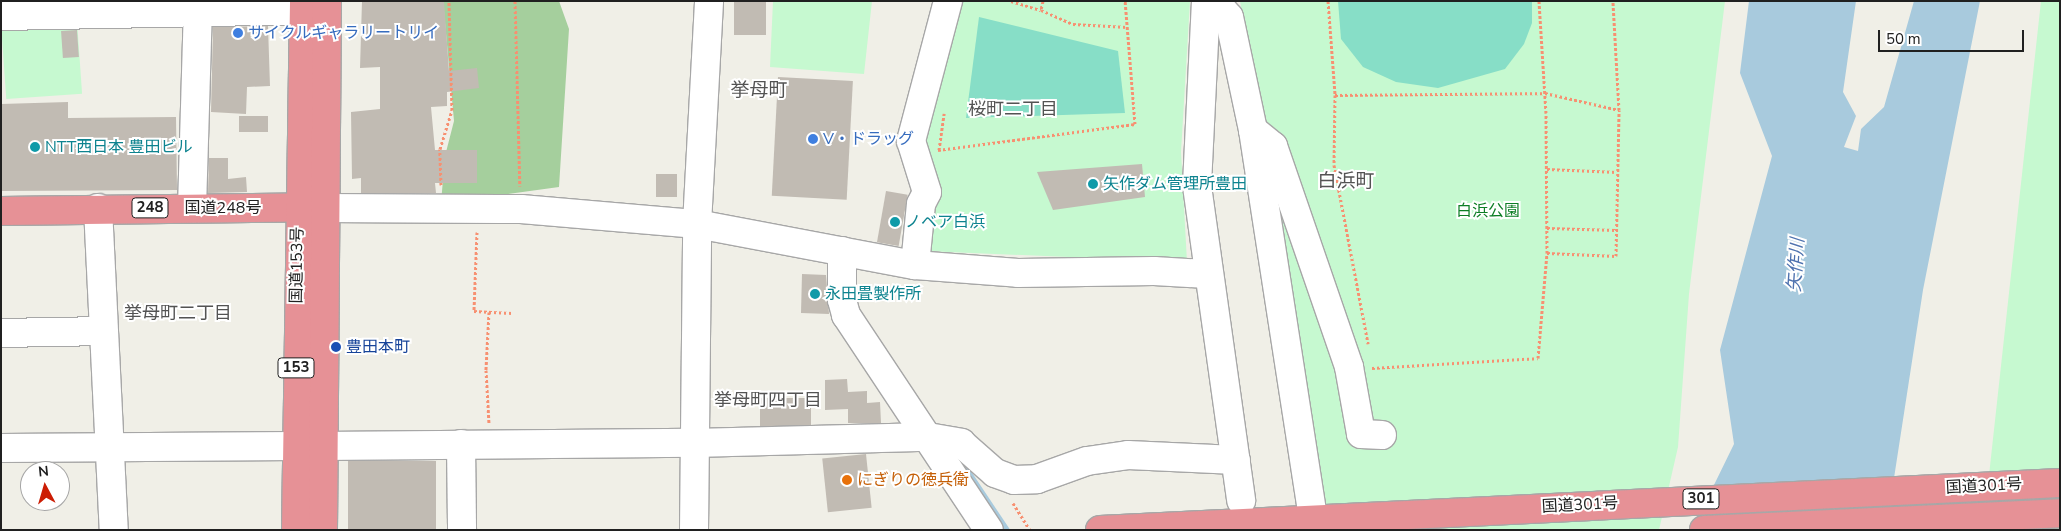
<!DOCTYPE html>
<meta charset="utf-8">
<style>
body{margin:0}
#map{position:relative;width:2061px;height:531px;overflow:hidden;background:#f0efe7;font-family:"Nunito Sans","Noto Sans JP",sans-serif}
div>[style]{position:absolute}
.forest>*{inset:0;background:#a5cf9d}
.park>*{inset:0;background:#c6f9d0;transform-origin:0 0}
.pitch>*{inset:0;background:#87dec7}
.water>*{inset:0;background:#a8cadd}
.stream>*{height:5.5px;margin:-2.75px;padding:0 2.75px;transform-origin:2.75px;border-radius:2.75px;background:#a8cadd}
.building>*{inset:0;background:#c1bbb3;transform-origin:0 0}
.path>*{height:3px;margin-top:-1.5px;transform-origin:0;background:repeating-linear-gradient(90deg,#f79071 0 2.5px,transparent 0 5px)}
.roads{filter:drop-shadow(1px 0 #a7a7a7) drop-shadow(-1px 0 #a7a7a7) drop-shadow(0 1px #a7a7a7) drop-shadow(0 -1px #a7a7a7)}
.minor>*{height:28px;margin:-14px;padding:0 14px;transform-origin:14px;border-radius:14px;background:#fff}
.highway>*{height:28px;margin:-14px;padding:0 14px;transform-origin:14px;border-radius:14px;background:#e69196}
.dots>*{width:14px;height:14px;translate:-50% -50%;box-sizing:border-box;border:2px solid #fff;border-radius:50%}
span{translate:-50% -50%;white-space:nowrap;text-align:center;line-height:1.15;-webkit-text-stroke:4px #fff;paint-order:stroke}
.shield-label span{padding:1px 4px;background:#fff;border:1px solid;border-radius:4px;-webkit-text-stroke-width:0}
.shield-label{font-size:15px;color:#202020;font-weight:700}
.shop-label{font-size:16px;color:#366cbe}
.left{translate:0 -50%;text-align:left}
.culture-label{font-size:16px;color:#0d838f}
.street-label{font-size:16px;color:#202020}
.park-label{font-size:16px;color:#0e7e26}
.transit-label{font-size:16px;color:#164399}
.food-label{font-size:16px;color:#c56008}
.neighbourhood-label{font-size:18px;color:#535353}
.water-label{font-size:18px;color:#4e72af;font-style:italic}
.quarter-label{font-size:19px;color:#535353}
.frame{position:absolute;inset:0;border:2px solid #202020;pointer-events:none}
.north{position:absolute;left:20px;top:461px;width:50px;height:50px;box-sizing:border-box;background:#fff;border:1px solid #a6a6a6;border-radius:50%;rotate:354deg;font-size:14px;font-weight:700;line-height:20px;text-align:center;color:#202020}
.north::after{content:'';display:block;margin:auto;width:18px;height:22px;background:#cc1d04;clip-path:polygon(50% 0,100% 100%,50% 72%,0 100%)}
.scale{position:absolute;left:1878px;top:30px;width:146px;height:22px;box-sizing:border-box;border:2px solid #202020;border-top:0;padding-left:6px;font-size:15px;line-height:18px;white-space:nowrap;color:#202020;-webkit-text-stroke:4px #fff;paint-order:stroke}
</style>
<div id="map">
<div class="forest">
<div style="clip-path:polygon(443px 1px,559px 1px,569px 29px,559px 187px,441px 203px,445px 156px,454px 121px)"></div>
</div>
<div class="park">
<div style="clip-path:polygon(773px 1px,872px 1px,864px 74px,770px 67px)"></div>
<div style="clip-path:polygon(945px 1px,1190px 1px,1181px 152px,1187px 262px,925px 251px,934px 165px,918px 141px)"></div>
<div style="clip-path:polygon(1240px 1px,1725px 1px,1689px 294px,1678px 447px,1659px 530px,1329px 530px)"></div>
<div style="clip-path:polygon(2041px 1px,2060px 1px,2060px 530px,1983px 530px)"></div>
<div style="left:77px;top:21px;width:73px;height:76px;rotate:86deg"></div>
</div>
<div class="pitch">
<div style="clip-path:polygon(1338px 1px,1532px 1px,1532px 23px,1524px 44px,1505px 69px,1438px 88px,1396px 82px,1363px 67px,1341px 39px)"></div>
<div style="clip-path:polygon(979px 17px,1118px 51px,1125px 113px,966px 118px)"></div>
</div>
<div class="water">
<div style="clip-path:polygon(1749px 1px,1856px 1px,1843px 92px,1856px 116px,1844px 147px,1858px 151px,1861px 129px,1884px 107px,1914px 1px,1980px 1px,1923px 290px,1886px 530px,1692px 530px,1734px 444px,1720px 350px,1772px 156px,1740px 73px)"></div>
</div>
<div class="stream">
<div style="left:963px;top:464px;width:79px;rotate:56.3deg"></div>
</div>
<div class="building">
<div style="clip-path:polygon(362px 1px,444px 1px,449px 71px,477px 68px,479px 88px,447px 92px,447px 106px,431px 107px,435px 150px,477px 150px,477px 183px,435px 183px,436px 193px,361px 193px,361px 178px,352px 179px,351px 112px,380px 109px,380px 67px,360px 68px)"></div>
<div style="left:734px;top:1px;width:32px;height:34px"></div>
<div style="clip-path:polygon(268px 26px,270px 86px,247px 87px,246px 114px,211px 112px,213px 27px)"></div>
<div style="left:77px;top:30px;width:27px;height:16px;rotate:86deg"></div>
<div style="left:778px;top:77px;width:75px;height:119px;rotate:3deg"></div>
<div style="clip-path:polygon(68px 102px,68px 118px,176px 117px,177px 190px,1px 191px,1px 104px)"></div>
<div style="left:268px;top:116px;width:16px;height:29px;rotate:90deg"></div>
<div style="clip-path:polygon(209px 158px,228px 158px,228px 179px,246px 177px,247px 192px,208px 193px)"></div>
<div style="clip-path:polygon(1142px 164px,1145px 197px,1053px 210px,1037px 172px)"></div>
<div style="left:656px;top:174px;width:21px;height:23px"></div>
<div style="left:886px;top:191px;width:22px;height:52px;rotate:10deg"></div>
<div style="clip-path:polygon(802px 274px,826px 275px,829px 314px,801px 313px)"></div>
<div style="clip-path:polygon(847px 379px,848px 392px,867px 391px,867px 403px,880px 402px,881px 423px,848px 423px,848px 409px,825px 410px,825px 380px)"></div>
<div style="left:760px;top:398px;width:51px;height:28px"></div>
<div style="left:866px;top:454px;width:54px;height:44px;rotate:84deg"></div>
<div style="left:348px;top:461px;width:88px;height:69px"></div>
</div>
<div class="path">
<div style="left:515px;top:1px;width:185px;rotate:88.5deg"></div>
<div style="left:1011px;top:1px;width:31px;rotate:17deg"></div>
<div style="left:1043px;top:1px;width:9px;rotate:103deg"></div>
<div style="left:1041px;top:10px;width:35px;rotate:24deg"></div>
<div style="left:1073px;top:24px;width:54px;rotate:3.2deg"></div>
<div style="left:1328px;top:1px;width:94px;rotate:85.7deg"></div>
<div style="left:1335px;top:95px;width:70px;rotate:90.8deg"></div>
<div style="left:1334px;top:165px;width:182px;rotate:79.2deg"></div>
<div style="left:1335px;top:95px;width:210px;rotate:-0.5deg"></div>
<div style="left:1545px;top:93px;width:76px;rotate:12.9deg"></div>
<div style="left:938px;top:150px;width:199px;rotate:-7.5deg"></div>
<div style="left:1135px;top:124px;width:123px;rotate:-94.6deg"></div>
<div style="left:939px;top:150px;width:37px;rotate:-82deg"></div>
<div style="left:1547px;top:169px;width:70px;rotate:2.5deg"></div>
<div style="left:441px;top:185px;width:36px;rotate:-92deg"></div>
<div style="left:440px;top:149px;width:41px;rotate:-72.9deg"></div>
<div style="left:452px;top:110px;width:109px;rotate:-91.6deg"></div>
<div style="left:1547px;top:228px;width:69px;rotate:1.7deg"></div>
<div style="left:477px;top:232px;width:79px;rotate:92.2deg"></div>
<div style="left:474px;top:311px;width:38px;rotate:3deg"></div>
<div style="left:1547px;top:253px;width:69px;rotate:2.5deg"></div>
<div style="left:1616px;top:256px;width:146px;rotate:-88.8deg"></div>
<div style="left:1619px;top:110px;width:109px;rotate:-93.2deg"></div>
<div style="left:489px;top:312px;width:58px;rotate:93deg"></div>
<div style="left:486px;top:370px;width:53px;rotate:86.8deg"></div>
<div style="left:1372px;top:368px;width:166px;rotate:-3.4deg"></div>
<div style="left:1538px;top:358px;width:105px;rotate:-85.1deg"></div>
<div style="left:1547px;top:253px;width:140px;rotate:-90.4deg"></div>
<div style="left:1546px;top:113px;width:112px;rotate:-93.6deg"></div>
<div style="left:1013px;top:503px;width:32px;rotate:58deg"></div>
</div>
<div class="roads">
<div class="minor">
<div style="left:1206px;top:1px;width:185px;rotate:92.8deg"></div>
<div style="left:1197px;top:186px;width:318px;rotate:82deg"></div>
<div style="left:1215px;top:1px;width:21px;rotate:49deg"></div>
<div style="left:1229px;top:17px;width:116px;rotate:78deg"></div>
<div style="left:1253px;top:130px;width:392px;rotate:81.2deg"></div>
<div style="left:1px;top:16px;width:303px;rotate:-1.1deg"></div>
<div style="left:1253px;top:130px;width:26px;rotate:39deg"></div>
<div style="left:1273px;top:146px;width:234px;rotate:71deg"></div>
<div style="left:1349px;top:367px;width:68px;rotate:79.8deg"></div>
<div style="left:1361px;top:434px;width:21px;rotate:3deg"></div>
<div style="left:98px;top:208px;width:322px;rotate:87.2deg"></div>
<div style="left:192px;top:208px;width:197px;rotate:-88.3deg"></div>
<div style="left:324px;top:208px;width:197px;rotate:0.3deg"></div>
<div style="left:521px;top:209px;width:177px;rotate:4.9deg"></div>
<div style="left:697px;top:224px;width:222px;rotate:10.7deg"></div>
<div style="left:915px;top:265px;width:103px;rotate:4.4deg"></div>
<div style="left:1018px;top:273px;width:136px;rotate:-0.8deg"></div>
<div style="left:1154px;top:271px;width:52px;rotate:3.3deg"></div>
<div style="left:842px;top:251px;width:49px;rotate:90deg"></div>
<div style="left:842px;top:300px;width:16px;rotate:75deg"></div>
<div style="left:846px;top:315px;width:258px;rotate:56.4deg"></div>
<div style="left:915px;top:265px;width:61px;rotate:-84.4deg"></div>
<div style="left:921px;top:204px;width:13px;rotate:-63deg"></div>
<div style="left:927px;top:192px;width:53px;rotate:-107.4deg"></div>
<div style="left:911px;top:141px;width:145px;rotate:-75.2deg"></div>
<div style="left:1px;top:333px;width:101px;rotate:-1.1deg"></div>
<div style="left:461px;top:444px;width:86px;rotate:89.3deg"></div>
<div style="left:321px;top:446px;width:373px;rotate:-0.5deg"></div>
<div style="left:694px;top:443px;width:234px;rotate:-1.5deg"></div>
<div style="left:928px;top:437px;width:34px;rotate:10deg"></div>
<div style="left:961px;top:443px;width:45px;rotate:41.4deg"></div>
<div style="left:995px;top:473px;width:20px;rotate:20deg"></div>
<div style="left:1014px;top:480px;width:23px;rotate:-2deg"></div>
<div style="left:1037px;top:479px;width:53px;rotate:-19.8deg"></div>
<div style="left:1087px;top:461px;width:41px;rotate:-8.3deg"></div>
<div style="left:1128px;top:455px;width:108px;rotate:2.7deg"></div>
<div style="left:1px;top:448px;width:294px;rotate:-0.4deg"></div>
<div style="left:694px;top:530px;width:306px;rotate:-89.4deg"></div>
<div style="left:697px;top:224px;width:223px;rotate:-86.9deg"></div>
</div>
<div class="highway">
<div style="left:1px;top:211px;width:314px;rotate:-0.7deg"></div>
<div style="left:296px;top:530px;width:529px;rotate:-89.13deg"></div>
<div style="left:323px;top:530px;width:529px;rotate:-89.57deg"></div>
<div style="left:1100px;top:530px;width:961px;rotate:-2.8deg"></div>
<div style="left:1704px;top:530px;width:356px;rotate:-2.7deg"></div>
</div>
</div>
<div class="dots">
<div style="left:238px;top:33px;background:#3f7fe0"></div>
<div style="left:813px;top:139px;background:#3f7fe0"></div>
<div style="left:35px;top:147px;background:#0f9aa8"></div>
<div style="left:1093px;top:184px;background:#0f9aa8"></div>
<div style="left:895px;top:222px;background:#0f9aa8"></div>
<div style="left:815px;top:294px;background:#0f9aa8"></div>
<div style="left:336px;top:347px;background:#1a4fb4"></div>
<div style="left:847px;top:480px;background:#e8710a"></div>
</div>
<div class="shield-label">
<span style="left:150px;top:208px">248</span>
<span style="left:296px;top:368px">153</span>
<span style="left:1701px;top:499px">301</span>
</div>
<div class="shop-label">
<span class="left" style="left:248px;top:33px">サイクルギャラリートリイ</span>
<span class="left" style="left:823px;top:139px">V・ドラッグ</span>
</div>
<div class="culture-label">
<span class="left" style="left:45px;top:147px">NTT西日本 豊田ビル</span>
<span class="left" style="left:1103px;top:184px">矢作ダム管理所豊田</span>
<span class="left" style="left:905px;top:222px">ノベア白浜</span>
<span class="left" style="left:825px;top:294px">永田畳製作所</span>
</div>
<div class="street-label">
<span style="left:223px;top:208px">国道248号</span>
<span style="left:297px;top:265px;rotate:-89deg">国道153号</span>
<span style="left:1984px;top:486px;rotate:-3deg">国道301号</span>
<span style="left:1580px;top:505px;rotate:-3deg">国道301号</span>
</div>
<div class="park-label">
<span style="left:1488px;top:211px">白浜公園</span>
</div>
<div class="transit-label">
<span class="left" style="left:346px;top:347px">豊田本町</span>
</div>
<div class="food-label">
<span class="left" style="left:857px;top:480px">にぎりの徳兵衛</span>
</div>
<div class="neighbourhood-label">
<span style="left:1013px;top:109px">桜町二丁目</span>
<span style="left:178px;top:313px">挙母町二丁目</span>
<span style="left:768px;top:400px">挙母町四丁目</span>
</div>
<div class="water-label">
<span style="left:1796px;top:265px;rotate:-86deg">矢作川</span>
</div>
<div class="quarter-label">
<span style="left:759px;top:91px">挙母町</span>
<span style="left:1346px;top:182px">白浜町</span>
</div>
<div class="frame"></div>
<div class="north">N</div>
<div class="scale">50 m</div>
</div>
